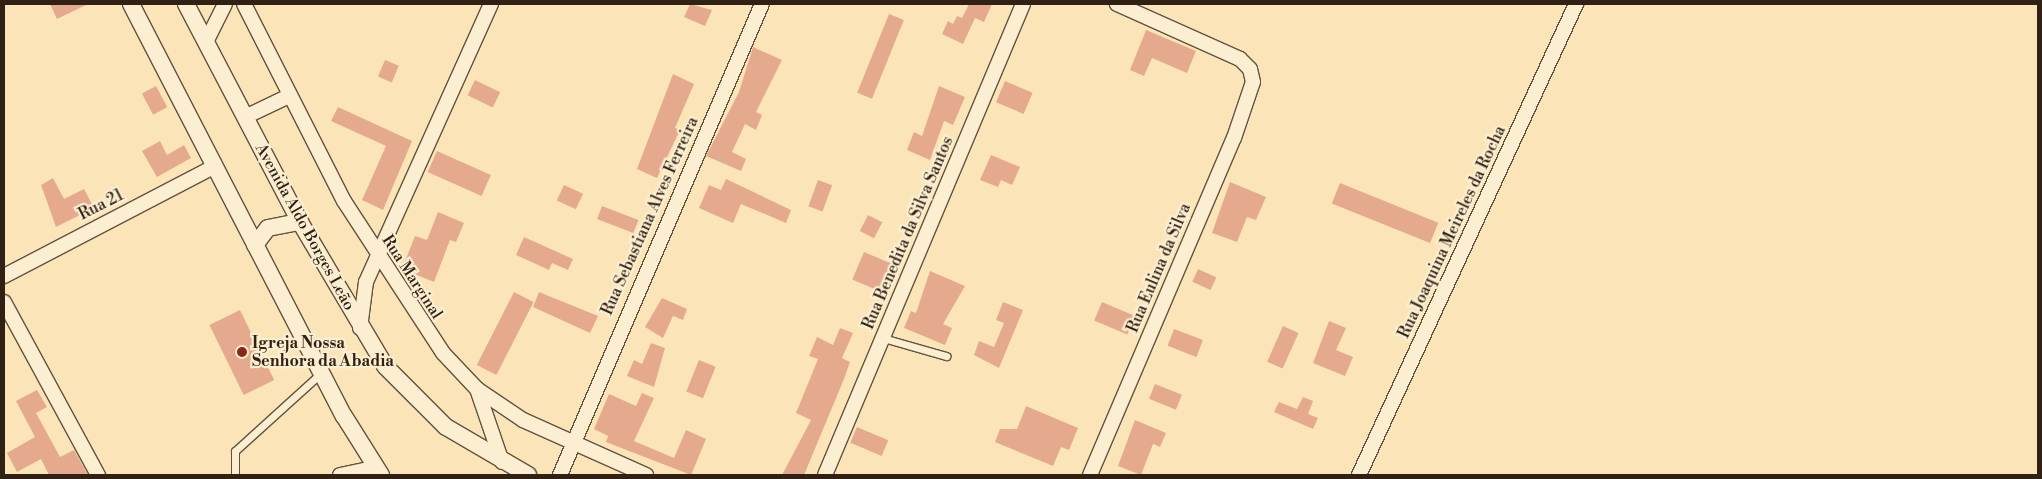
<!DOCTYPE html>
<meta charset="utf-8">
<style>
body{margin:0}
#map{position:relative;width:2042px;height:479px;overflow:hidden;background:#fbe5b8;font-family:"Libre Bodoni",serif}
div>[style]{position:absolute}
.building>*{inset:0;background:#e5aa8d;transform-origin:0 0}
.roads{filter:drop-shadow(1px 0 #64523e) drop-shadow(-1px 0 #64523e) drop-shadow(0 1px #64523e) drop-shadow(0 -1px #64523e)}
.service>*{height:7px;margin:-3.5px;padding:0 3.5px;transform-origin:3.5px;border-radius:3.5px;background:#fceed1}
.minor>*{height:14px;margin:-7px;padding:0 7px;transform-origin:7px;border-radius:7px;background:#fceed1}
.tertiary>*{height:16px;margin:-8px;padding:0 8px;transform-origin:8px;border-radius:8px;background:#fceed1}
.dots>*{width:14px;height:14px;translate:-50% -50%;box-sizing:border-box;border:2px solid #fceed1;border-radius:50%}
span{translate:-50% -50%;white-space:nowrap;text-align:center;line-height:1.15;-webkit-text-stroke:4.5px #fceed1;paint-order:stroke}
.street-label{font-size:16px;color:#312115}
.poi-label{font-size:16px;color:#312115;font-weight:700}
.left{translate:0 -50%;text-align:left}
.frame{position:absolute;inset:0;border:5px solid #312115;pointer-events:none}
</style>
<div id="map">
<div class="building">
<div style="clip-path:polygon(50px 4px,88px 4px,57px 19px)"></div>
<div style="clip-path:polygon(690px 4px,712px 10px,705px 26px,684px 17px)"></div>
<div style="clip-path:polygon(969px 4px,992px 4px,984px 22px,975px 18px,963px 44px,942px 34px,948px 21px,953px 24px,957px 16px,962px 18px)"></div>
<div style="left:889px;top:14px;width:16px;height:85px;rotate:22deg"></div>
<div style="clip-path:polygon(1146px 30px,1196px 51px,1187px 73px,1152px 58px,1144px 76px,1130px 70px)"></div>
<div style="clip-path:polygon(753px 47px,782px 60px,756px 112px,762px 115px,756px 130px,745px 124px,732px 152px,746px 159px,741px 171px,706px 156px,739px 92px)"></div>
<div style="left:385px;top:60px;width:15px;height:18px;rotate:23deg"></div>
<div style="clip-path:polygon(673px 74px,694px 84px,675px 128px,680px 130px,657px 178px,637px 169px)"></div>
<div style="left:475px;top:80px;width:28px;height:17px;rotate:26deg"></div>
<div style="left:1005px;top:81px;width:30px;height:23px;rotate:23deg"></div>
<div style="left:156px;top:86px;width:24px;height:16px;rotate:62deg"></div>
<div style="clip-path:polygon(939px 86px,965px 97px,953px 125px,944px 121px,930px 160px,907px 150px,914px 132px,922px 136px)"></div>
<div style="clip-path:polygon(338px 107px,412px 141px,383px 210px,362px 200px,386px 146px,331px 121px)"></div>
<div style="clip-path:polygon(160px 141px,167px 155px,184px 145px,191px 158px,157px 177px,142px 151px)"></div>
<div style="left:437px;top:151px;width:59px;height:23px;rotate:24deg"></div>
<div style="clip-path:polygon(991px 155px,1020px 167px,1012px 185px,1001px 180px,998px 187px,980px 180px)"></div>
<div style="clip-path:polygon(53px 178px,64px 199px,84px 189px,94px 208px,56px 227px,41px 185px)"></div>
<div style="clip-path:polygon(726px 179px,791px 210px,786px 223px,741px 204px,733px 223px,699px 208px,709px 185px,721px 190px)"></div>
<div style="left:818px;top:180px;width:15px;height:28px;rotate:20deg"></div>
<div style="clip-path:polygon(1230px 182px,1266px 197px,1256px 220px,1247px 217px,1237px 242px,1212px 233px)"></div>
<div style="left:1340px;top:183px;width:106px;height:22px;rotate:22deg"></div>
<div style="left:564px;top:185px;width:21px;height:17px;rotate:25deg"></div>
<div style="left:602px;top:206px;width:39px;height:14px;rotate:21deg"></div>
<div style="clip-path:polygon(438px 212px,464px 223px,456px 242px,450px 240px,434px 282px,402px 269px,415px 236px,427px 240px)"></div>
<div style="left:868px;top:215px;width:16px;height:18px;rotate:27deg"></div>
<div style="clip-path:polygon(524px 237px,573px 259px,568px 270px,552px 263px,549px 270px,516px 255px)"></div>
<div style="left:864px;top:252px;width:34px;height:30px;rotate:23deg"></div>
<div style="left:1198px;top:269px;width:20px;height:14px;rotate:24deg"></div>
<div style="clip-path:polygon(930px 271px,965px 286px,943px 324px,952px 328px,945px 345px,904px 328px,911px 311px,916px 313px)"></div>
<div style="left:514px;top:292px;width:22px;height:82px;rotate:27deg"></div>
<div style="clip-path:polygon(539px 292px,598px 316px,590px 333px,533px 307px)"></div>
<div style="clip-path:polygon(662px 298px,687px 309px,683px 320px,673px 316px,663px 338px,645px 327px)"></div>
<div style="clip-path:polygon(1003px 302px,1023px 310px,999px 368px,974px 355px,979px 341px,994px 347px,1004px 323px,996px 320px)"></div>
<div style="left:1102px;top:302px;width:36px;height:20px;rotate:23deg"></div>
<div style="left:240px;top:310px;width:78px;height:34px;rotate:64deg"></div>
<div style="clip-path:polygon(1329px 321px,1346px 328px,1336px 350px,1353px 357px,1345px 376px,1313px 363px)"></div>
<div style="left:1283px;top:326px;width:17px;height:39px;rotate:24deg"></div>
<div style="clip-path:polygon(840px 328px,853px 333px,842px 358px,850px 362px,844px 379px,804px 475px,782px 475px,811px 420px,796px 413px,818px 359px,809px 356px,817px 337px,833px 345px)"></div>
<div style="left:1174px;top:329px;width:31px;height:18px;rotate:21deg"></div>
<div style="clip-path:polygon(651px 343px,665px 348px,654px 387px,627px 376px,634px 360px,642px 364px)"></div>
<div style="left:699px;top:360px;width:18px;height:34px;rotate:22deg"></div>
<div style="left:1155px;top:384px;width:29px;height:16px;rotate:22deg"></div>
<div style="clip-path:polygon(37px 390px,47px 407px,36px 413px,60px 457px,74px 450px,88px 475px,49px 475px,41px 459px,17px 472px,7px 453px,35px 437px,16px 401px)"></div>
<div style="clip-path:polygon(642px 393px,654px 398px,634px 441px,674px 458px,686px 430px,706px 439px,691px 475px,606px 442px,608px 436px,594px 429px,609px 394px,636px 406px)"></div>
<div style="clip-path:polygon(1303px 397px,1313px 401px,1308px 414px,1318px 418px,1313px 429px,1274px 412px,1279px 402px,1297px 409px)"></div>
<div style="clip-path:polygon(1026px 406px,1078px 428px,1069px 450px,1061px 447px,1053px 466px,995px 442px,1000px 429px,1017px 429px)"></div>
<div style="clip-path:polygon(1135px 420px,1166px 433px,1160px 447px,1153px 444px,1141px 475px,1118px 466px)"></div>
<div style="left:857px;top:427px;width:34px;height:17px;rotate:23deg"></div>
</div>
<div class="roads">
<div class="service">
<div style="left:883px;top:338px;width:66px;rotate:15.9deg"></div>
<div style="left:235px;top:475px;width:24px;rotate:-90deg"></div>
<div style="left:235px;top:451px;width:116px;rotate:-42.2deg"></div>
</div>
<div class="minor">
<div style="left:244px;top:4px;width:221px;rotate:63.1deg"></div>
<div style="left:344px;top:201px;width:181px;rotate:56.9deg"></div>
<div style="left:443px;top:353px;width:50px;rotate:46.6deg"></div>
<div style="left:477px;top:389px;width:55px;rotate:34deg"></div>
<div style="left:523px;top:420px;width:135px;rotate:24.1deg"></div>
<div style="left:206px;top:42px;width:42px;rotate:-63.4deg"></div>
<div style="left:245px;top:117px;width:49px;rotate:-25.5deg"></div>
<div style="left:4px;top:276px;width:238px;rotate:-27.5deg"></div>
<div style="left:4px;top:302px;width:197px;rotate:61.5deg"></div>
<div style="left:360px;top:328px;width:46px;rotate:-82.6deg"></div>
<div style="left:366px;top:282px;width:305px;rotate:-65.8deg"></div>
<div style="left:477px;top:389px;width:77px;rotate:71.1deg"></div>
<div style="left:340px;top:475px;width:35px;rotate:-12deg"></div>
<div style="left:560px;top:475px;width:512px;rotate:-66.79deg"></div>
<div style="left:825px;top:475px;width:511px;rotate:-67.2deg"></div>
<div style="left:1090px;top:475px;width:366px;rotate:-66.9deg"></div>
<div style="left:1234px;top:138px;width:59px;rotate:-71.3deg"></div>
<div style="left:1253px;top:82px;width:13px;rotate:-103deg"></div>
<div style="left:1250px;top:69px;width:14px;rotate:-135deg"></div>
<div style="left:1240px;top:59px;width:135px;rotate:-155.9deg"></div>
<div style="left:1359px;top:475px;width:519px;rotate:-65.26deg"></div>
</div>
<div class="tertiary">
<div style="left:131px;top:4px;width:464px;rotate:62.7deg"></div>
<div style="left:344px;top:416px;width:70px;rotate:57.9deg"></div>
<div style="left:186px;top:4px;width:246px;rotate:62.4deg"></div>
<div style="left:300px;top:222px;width:167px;rotate:59.4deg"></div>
<div style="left:385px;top:366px;width:86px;rotate:45deg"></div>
<div style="left:446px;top:427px;width:95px;rotate:30.3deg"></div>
<div style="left:255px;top:245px;width:21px;rotate:-53deg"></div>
<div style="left:268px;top:228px;width:33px;rotate:-11deg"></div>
</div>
</div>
<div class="dots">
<div style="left:242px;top:352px;background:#8f2418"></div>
</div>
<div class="street-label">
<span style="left:101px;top:205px;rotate:-27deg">Rua 21</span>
<span style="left:650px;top:216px;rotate:-66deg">Rua Sebastiana Alves Ferreira</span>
<span style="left:305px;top:227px;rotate:61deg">Avenida Aldo Borges Leão</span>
<span style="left:1452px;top:232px;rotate:-65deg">Rua Joaquina Meireles da Rocha</span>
<span style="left:908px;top:233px;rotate:-67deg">Rua Benedita da Silva Santos</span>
<span style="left:1159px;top:268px;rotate:-67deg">Rua Eulina da Silva</span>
<span style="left:412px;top:277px;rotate:57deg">Rua Marginal</span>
</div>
<div class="poi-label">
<span class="left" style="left:252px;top:352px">Igreja Nossa<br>Senhora da Abadia</span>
</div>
<div class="frame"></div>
</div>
